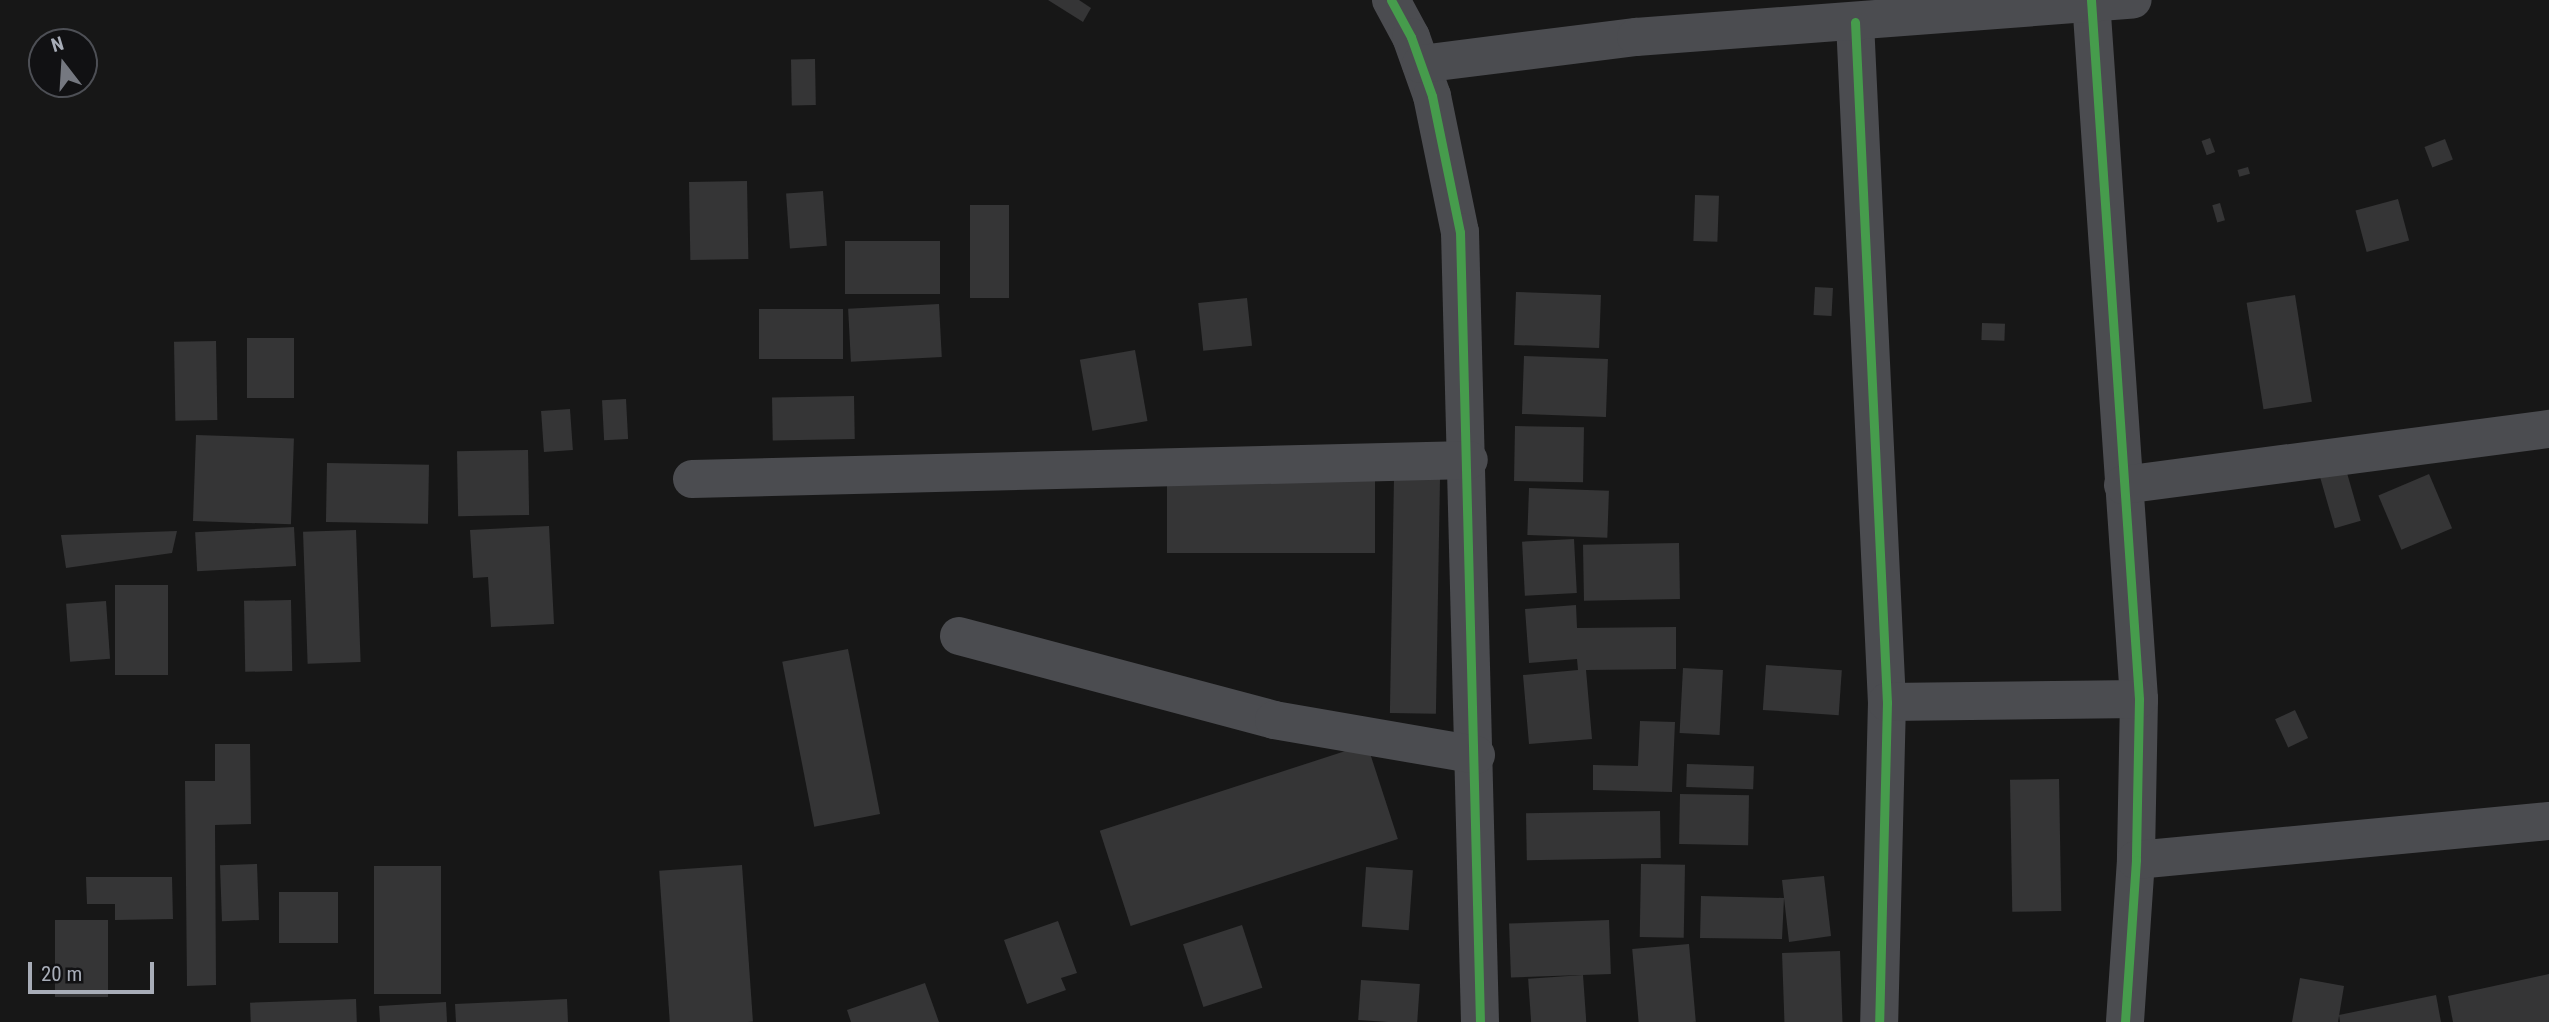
<!DOCTYPE html>
<style>
body{margin:0}
#map{position:relative;width:2549px;height:1022px;overflow:hidden;background:#171717;font-family:"Roboto Condensed",sans-serif}
div>[style]{position:absolute}
.building>*{inset:0;background:#353536;transform-origin:0 0}
.minor>*{height:38px;margin:-19px;padding:0 19px;transform-origin:19px;border-radius:19px;background:#4b4c50}
.cycleway>*{height:9px;margin:-4.5px;padding:0 4.5px;transform-origin:4.5px;border-radius:4.5px;background:#469c4c}
span{translate:-50% -50%;white-space:nowrap;text-align:center;line-height:1.15;-webkit-text-stroke:6px #111113;paint-order:stroke}
.north{position:absolute;left:28px;top:28px;width:70px;height:70px;box-sizing:border-box;background:#111113;border:2px solid #4d4f55;border-radius:50%;rotate:343deg;font-size:19px;font-weight:700;line-height:28px;text-align:center;color:#a8adb8}
.north::after{content:'';display:block;margin:auto;width:24px;height:32px;background:#757880;clip-path:polygon(50% 0,100% 100%,50% 72%,0 100%)}
.scale{position:absolute;left:28px;top:962px;width:126px;height:32px;box-sizing:border-box;border:4px solid #a8adb8;border-top:0;padding-left:9px;font-size:21px;line-height:24px;white-space:nowrap;color:#a8adb8;-webkit-text-stroke:5px #111113;paint-order:stroke}
</style>
<div id="map">
<div class="building">
<div style="clip-path:polygon(1048px 0,1079px 0,1091px 8px,1083px 22px)"></div>
<div style="left:815px;top:59px;width:46px;height:24px;rotate:89deg"></div>
<div style="left:2210px;top:138px;width:15px;height:9px;rotate:70deg"></div>
<div style="left:2445px;top:139px;width:22px;height:22px;rotate:69deg"></div>
<div style="left:2248px;top:167px;width:7px;height:11px;rotate:74deg"></div>
<div style="left:747px;top:181px;width:78px;height:58px;rotate:89deg"></div>
<div style="left:823px;top:191px;width:55px;height:37px;rotate:86deg"></div>
<div style="left:1695px;top:195px;width:24px;height:46px;rotate:2deg"></div>
<div style="left:2398px;top:199px;width:43px;height:44px;rotate:75deg"></div>
<div style="left:2220px;top:203px;width:18px;height:8px;rotate:74deg"></div>
<div style="left:970px;top:205px;width:39px;height:93px"></div>
<div style="left:940px;top:241px;width:53px;height:95px;rotate:90deg"></div>
<div style="left:1815px;top:287px;width:18px;height:28px;rotate:3deg"></div>
<div style="left:1516px;top:292px;width:85px;height:53px;rotate:2deg"></div>
<div style="left:2295px;top:295px;width:108px;height:49px;rotate:81deg"></div>
<div style="left:1247px;top:298px;width:48px;height:49px;rotate:84deg"></div>
<div style="left:939px;top:304px;width:53px;height:91px;rotate:87deg"></div>
<div style="left:759px;top:309px;width:84px;height:50px"></div>
<div style="left:1982px;top:323px;width:23px;height:17px;rotate:2deg"></div>
<div style="left:247px;top:338px;width:47px;height:60px"></div>
<div style="left:216px;top:341px;width:79px;height:42px;rotate:89deg"></div>
<div style="left:1135px;top:350px;width:72px;height:56px;rotate:80deg"></div>
<div style="left:1524px;top:356px;width:84px;height:58px;rotate:2deg"></div>
<div style="left:854px;top:396px;width:43px;height:82px;rotate:89deg"></div>
<div style="left:626px;top:399px;width:40px;height:24px;rotate:87deg"></div>
<div style="left:570px;top:409px;width:41px;height:29px;rotate:86deg"></div>
<div style="left:1515px;top:426px;width:69px;height:55px;rotate:1deg"></div>
<div style="left:196px;top:435px;width:98px;height:86px;rotate:2deg"></div>
<div style="left:528px;top:450px;width:65px;height:71px;rotate:89deg"></div>
<div style="left:327px;top:463px;width:102px;height:59px;rotate:1deg"></div>
<div style="left:2345px;top:466px;width:57px;height:27px;rotate:74deg"></div>
<div style="left:2429px;top:474px;width:59px;height:55px;rotate:67deg"></div>
<div style="left:1375px;top:478px;width:75px;height:208px;rotate:90deg"></div>
<div style="left:1394px;top:478px;width:46px;height:235px;rotate:1deg"></div>
<div style="left:1529px;top:488px;width:80px;height:47px;rotate:2deg"></div>
<div style="clip-path:polygon(549px 526px,554px 624px,491px 627px,488px 577px,473px 578px,470px 530px)"></div>
<div style="left:294px;top:527px;width:39px;height:99px;rotate:87deg"></div>
<div style="left:356px;top:530px;width:132px;height:53px;rotate:88deg"></div>
<div style="clip-path:polygon(177px 531px,172px 553px,66px 568px,61px 535px)"></div>
<div style="left:1574px;top:539px;width:54px;height:52px;rotate:87deg"></div>
<div style="left:1679px;top:543px;width:56px;height:96px;rotate:89deg"></div>
<div style="left:168px;top:585px;width:90px;height:53px;rotate:90deg"></div>
<div style="left:291px;top:600px;width:71px;height:47px;rotate:89deg"></div>
<div style="left:106px;top:601px;width:58px;height:40px;rotate:86deg"></div>
<div style="clip-path:polygon(1576px 605px,1577px 628px,1676px 627px,1676px 669px,1586px 670px,1592px 739px,1529px 744px,1523px 675px,1578px 670px,1577px 659px,1529px 663px,1525px 609px)"></div>
<div style="left:848px;top:649px;width:168px;height:67px;rotate:79deg"></div>
<div style="left:1766px;top:665px;width:76px;height:45px;rotate:4deg"></div>
<div style="left:1683px;top:668px;width:40px;height:65px;rotate:3deg"></div>
<div style="left:2295px;top:710px;width:31px;height:22px;rotate:65deg"></div>
<div style="clip-path:polygon(1640px 721px,1675px 722px,1672px 792px,1593px 790px,1593px 765px,1638px 766px)"></div>
<div style="clip-path:polygon(215px 744px,250px 744px,251px 824px,215px 825px,216px 985px,187px 986px,185px 781px,215px 781px)"></div>
<div style="left:1367px;top:744px;width:100px;height:281px;rotate:72deg"></div>
<div style="left:1687px;top:764px;width:67px;height:23px;rotate:2deg"></div>
<div style="left:2059px;top:779px;width:132px;height:49px;rotate:89deg"></div>
<div style="left:1680px;top:794px;width:69px;height:50px;rotate:1deg"></div>
<div style="left:1660px;top:811px;width:47px;height:134px;rotate:89deg"></div>
<div style="left:257px;top:864px;width:56px;height:37px;rotate:88deg"></div>
<div style="left:1641px;top:864px;width:44px;height:73px;rotate:1deg"></div>
<div style="left:742px;top:865px;width:157px;height:83px;rotate:86deg"></div>
<div style="left:441px;top:866px;width:128px;height:67px;rotate:90deg"></div>
<div style="left:1366px;top:867px;width:47px;height:60px;rotate:4deg"></div>
<div style="clip-path:polygon(1824px 876px,1831px 936px,1789px 942px,1784px 898px,1782px 939px,1700px 938px,1701px 896px,1784px 898px,1782px 880px)"></div>
<div style="clip-path:polygon(86px 877px,172px 877px,173px 919px,115px 920px,115px 904px,87px 904px)"></div>
<div style="left:279px;top:892px;width:59px;height:51px"></div>
<div style="left:108px;top:920px;width:77px;height:53px;rotate:90deg"></div>
<div style="left:1609px;top:920px;width:54px;height:100px;rotate:88deg"></div>
<div style="clip-path:polygon(1058px 921px,1077px 973px,1061px 978px,1066px 990px,1027px 1004px,1004px 940px)"></div>
<div style="left:1242px;top:925px;width:66px;height:62px;rotate:72deg"></div>
<div style="left:1689px;top:944px;width:78px;height:57px;rotate:85deg"></div>
<div style="left:1840px;top:951px;width:71px;height:58px;rotate:88deg"></div>
<div style="clip-path:polygon(2549px 974px,2549px 1022px,2453px 1022px,2448px 996px)"></div>
<div style="left:1583px;top:975px;width:47px;height:55px;rotate:86deg"></div>
<div style="clip-path:polygon(2300px 978px,2344px 986px,2338px 1022px,2292px 1022px)"></div>
<div style="left:1361px;top:980px;width:59px;height:40px;rotate:4deg"></div>
<div style="clip-path:polygon(925px 983px,939px 1022px,851px 1022px,847px 1010px)"></div>
<div style="clip-path:polygon(2436px 995px,2441px 1022px,2340px 1022px,2339px 1015px)"></div>
<div style="left:356px;top:999px;width:23px;height:106px;rotate:88deg"></div>
<div style="clip-path:polygon(567px 999px,568px 1022px,456px 1022px,455px 1004px)"></div>
<div style="clip-path:polygon(446px 1002px,447px 1022px,380px 1022px,379px 1006px)"></div>
</div>
<div class="minor">
<div style="left:1391px;top:0;width:42px;rotate:61.6deg"></div>
<div style="left:1411px;top:37px;width:63px;rotate:70.4deg"></div>
<div style="left:1432px;top:96px;width:139px;rotate:78.4deg"></div>
<div style="left:1460px;top:232px;width:790px;rotate:88.55deg"></div>
<div style="left:2091px;top:0;width:701px;rotate:86.07deg"></div>
<div style="left:2139px;top:699px;width:161px;rotate:91.1deg"></div>
<div style="left:2136px;top:860px;width:162px;rotate:93.9deg"></div>
<div style="left:1855px;top:22px;width:681px;rotate:87.31deg"></div>
<div style="left:1887px;top:702px;width:320px;rotate:91.4deg"></div>
<div style="left:1421px;top:64px;width:217px;rotate:-7.2deg"></div>
<div style="left:1636px;top:37px;width:498px;rotate:-4.3deg"></div>
<div style="left:692px;top:479px;width:777px;rotate:-1.4deg"></div>
<div style="left:2123px;top:485px;width:430px;rotate:-7.5deg"></div>
<div style="left:959px;top:636px;width:326px;rotate:14.9deg"></div>
<div style="left:1274px;top:720px;width:205px;rotate:9.8deg"></div>
<div style="left:1887px;top:702px;width:252px;rotate:-0.7deg"></div>
<div style="left:2136px;top:860px;width:415px;rotate:-5.4deg"></div>
</div>
<div class="cycleway">
<div style="left:1391px;top:0;width:42px;rotate:61.6deg"></div>
<div style="left:1411px;top:37px;width:63px;rotate:70.4deg"></div>
<div style="left:1432px;top:96px;width:139px;rotate:78.4deg"></div>
<div style="left:1460px;top:232px;width:790px;rotate:88.55deg"></div>
<div style="left:2091px;top:0;width:701px;rotate:86.07deg"></div>
<div style="left:2139px;top:699px;width:161px;rotate:91.1deg"></div>
<div style="left:2136px;top:860px;width:162px;rotate:93.9deg"></div>
<div style="left:1855px;top:22px;width:681px;rotate:87.31deg"></div>
<div style="left:1887px;top:702px;width:320px;rotate:91.4deg"></div>
</div>
<div class="north">N</div>
<div class="scale">20 m</div>
</div>
